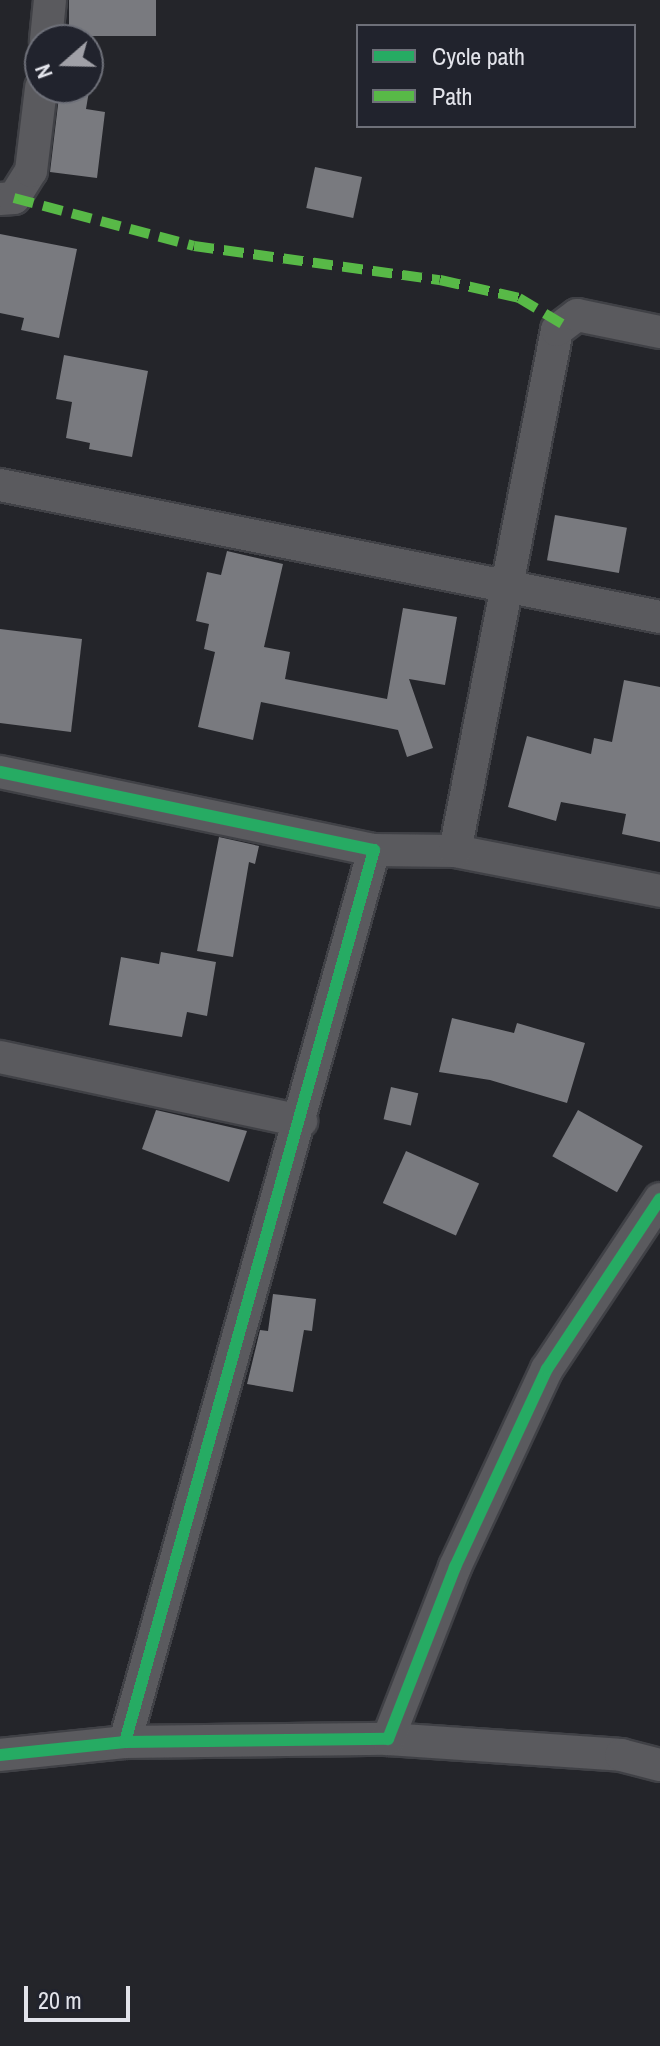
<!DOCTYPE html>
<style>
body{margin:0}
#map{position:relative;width:660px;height:2046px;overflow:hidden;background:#24252a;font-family:"Archivo Narrow",sans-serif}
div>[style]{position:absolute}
.building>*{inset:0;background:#797a7f;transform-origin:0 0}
.roads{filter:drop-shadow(2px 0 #404146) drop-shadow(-2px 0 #404146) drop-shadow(0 2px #404146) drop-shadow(0 -2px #404146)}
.street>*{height:32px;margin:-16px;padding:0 16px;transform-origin:16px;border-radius:16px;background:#5a5a5e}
.quiet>*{height:10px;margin-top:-5px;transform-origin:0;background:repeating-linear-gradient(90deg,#58b947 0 20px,transparent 0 30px)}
.cycleway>*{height:12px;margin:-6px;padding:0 6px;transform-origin:6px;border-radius:6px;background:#26ab63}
span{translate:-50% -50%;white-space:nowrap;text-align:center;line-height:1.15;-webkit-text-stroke:8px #21232d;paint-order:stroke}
.legend{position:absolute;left:356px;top:24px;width:280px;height:104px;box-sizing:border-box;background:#21232d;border:2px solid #6e7079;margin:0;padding:10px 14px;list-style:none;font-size:24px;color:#e2e3ea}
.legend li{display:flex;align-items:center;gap:16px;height:40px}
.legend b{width:40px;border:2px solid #6e7079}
.north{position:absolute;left:24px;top:24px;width:80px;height:80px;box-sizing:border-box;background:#21232d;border:2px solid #6e7079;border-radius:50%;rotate:250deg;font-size:22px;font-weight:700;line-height:32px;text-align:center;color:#e2e3ea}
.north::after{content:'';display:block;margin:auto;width:28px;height:36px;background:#a0a0a7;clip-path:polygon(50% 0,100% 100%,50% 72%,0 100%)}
.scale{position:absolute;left:24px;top:1986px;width:106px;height:36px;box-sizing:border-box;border:4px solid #e2e3ea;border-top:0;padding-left:10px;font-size:24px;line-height:28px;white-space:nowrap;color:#e2e3ea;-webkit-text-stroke:6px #21232d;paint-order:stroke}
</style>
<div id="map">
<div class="building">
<div style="left:69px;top:0;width:87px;height:36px"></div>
<div style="clip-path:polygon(60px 88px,89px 91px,86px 109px,105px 112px,97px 178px,50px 172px)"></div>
<div style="left:315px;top:167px;width:48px;height:42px;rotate:12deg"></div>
<div style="clip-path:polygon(0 234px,77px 249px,59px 338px,21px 330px,24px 318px,0 313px)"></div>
<div style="clip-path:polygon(64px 355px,148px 371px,132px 457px,89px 449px,90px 443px,66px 438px,72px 402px,56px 399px)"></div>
<div style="left:555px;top:515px;width:73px;height:46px;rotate:10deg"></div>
<div style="clip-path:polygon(227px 551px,283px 564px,264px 647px,290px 652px,285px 679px,387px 699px,403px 608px,457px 617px,445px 685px,409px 679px,433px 748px,407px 757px,398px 730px,261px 702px,253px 740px,198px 727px,215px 652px,204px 649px,209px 624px,196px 621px,207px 572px,221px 575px)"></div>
<div style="clip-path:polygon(0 629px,82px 639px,71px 732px,0 723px)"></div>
<div style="clip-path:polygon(624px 680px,660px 687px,660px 842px,622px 834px,626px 814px,561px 802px,556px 821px,508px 807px,527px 736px,591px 754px,594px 738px,612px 742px)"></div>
<div style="clip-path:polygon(219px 837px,259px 846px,255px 864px,249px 862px,233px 957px,197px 951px)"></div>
<div style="clip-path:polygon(161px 952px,216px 962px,207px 1016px,187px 1012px,182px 1037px,109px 1025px,121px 957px,159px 964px)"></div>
<div style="clip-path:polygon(452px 1018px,514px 1033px,517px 1023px,585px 1043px,567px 1103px,490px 1080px,439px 1072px)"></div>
<div style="left:391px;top:1087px;width:28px;height:33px;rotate:13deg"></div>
<div style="clip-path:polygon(156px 1110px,247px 1131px,229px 1182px,142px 1149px)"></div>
<div style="left:578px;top:1110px;width:74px;height:53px;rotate:29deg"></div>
<div style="left:406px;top:1151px;width:80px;height:57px;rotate:24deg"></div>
<div style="clip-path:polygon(273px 1294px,316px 1299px,312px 1331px,304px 1330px,293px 1392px,247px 1384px,260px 1330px,268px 1331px)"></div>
</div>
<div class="roads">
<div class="street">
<div style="left:46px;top:40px;width:40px;rotate:-84.3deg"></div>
<div style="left:0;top:199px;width:14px;rotate:-4deg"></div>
<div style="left:14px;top:198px;width:32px;rotate:-58deg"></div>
<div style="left:31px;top:171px;width:84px;rotate:-83.1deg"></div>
<div style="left:0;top:485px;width:673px;rotate:11.31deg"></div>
<div style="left:0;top:772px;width:382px;rotate:11.8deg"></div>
<div style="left:374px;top:850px;width:926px;rotate:105.6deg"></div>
<div style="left:125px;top:1742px;width:126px;rotate:174.1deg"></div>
<div style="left:374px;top:850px;width:81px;rotate:0.7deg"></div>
<div style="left:455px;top:851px;width:209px;rotate:11deg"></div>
<div style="left:455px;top:851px;width:531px;rotate:-78.92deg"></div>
<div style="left:557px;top:330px;width:25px;rotate:-37deg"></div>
<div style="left:577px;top:315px;width:85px;rotate:11.6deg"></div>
<div style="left:0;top:1057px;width:308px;rotate:12deg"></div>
<div style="left:388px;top:1739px;width:234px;rotate:3.9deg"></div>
<div style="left:621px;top:1755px;width:40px;rotate:14.4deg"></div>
<div style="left:125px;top:1742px;width:263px;rotate:-0.7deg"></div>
<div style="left:388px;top:1739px;width:185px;rotate:-68.7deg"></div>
<div style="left:455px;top:1567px;width:218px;rotate:-65.1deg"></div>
<div style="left:547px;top:1369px;width:204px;rotate:-56.4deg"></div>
</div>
</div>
<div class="quiet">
<div style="left:14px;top:198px;width:186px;rotate:14.9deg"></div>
<div style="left:194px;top:246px;width:248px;rotate:7.9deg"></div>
<div style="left:440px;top:280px;width:81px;rotate:12.8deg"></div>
<div style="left:519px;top:298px;width:52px;rotate:31deg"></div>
</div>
<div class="cycleway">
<div style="left:0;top:772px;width:382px;rotate:11.8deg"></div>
<div style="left:374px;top:850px;width:926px;rotate:105.6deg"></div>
<div style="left:125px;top:1742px;width:126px;rotate:174.1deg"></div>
<div style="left:125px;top:1742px;width:263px;rotate:-0.7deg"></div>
<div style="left:388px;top:1739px;width:185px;rotate:-68.7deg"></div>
<div style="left:455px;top:1567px;width:218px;rotate:-65.1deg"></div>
<div style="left:547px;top:1369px;width:204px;rotate:-56.4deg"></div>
</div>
<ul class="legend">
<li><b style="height:10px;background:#26ab63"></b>Cycle path</li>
<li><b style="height:10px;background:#58b947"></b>Path</li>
</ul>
<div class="north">N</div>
<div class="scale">20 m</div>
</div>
